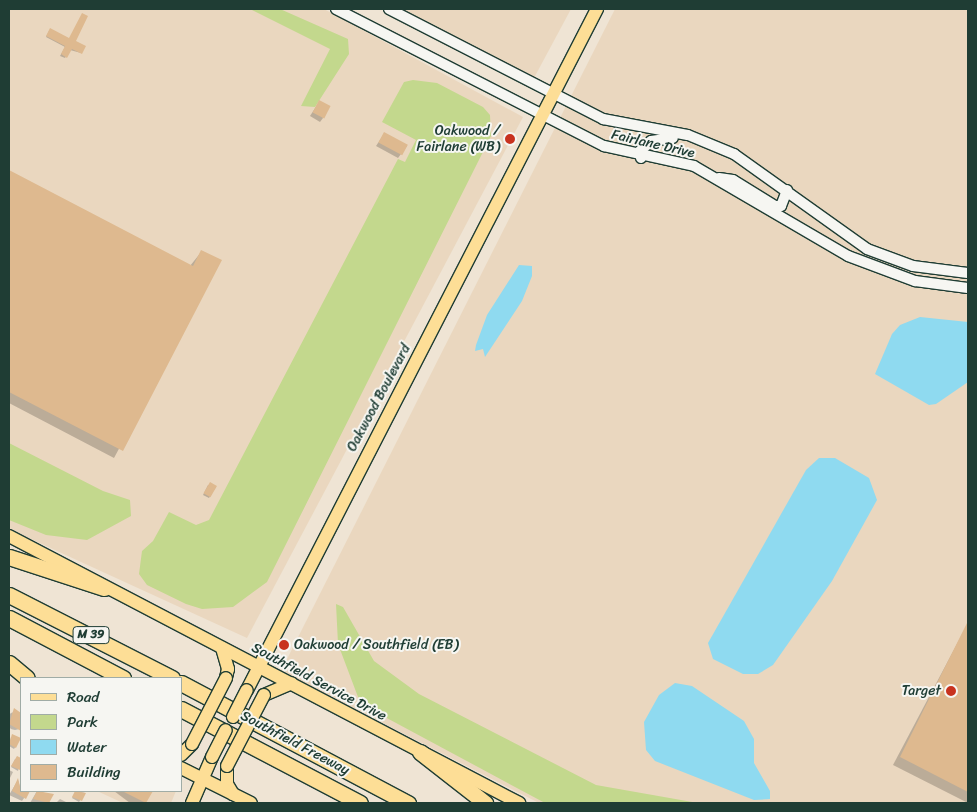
<!DOCTYPE html>
<style>
body{margin:0}
#map{position:relative;width:977px;height:812px;overflow:hidden;background:#efe4d4;font-family:Sriracha,sans-serif}
div>[style]{position:absolute}
.built>*{inset:0;background:#ead7bf}
.green>*{inset:0;background:#c3d88d}
.water>*{inset:0;background:#8fdaf0}
.shadow>*{inset:0;background:#0003}
.round{border-radius:50%}
.building>*{inset:0;background:#deb98f;transform-origin:0 0}
.roads{filter:drop-shadow(1px 0 #1f3d34) drop-shadow(-1px 0 #1f3d34) drop-shadow(0 1px #1f3d34) drop-shadow(0 -1px #1f3d34)}
.minor>*{height:10px;margin:-5px;padding:0 5px;transform-origin:5px;border-radius:5px;background:#f6f6f2}
.major>*{height:12px;margin:-6px;padding:0 6px;transform-origin:6px;border-radius:6px;background:#fdde96}
.highway>*{height:15px;margin:-7.5px;padding:0 7.5px;transform-origin:7.5px;border-radius:7.5px;background:#fdde96}
.bridges{filter:drop-shadow(1px 0 #1f3d34) drop-shadow(-1px 0 #1f3d34) drop-shadow(0 1px #1f3d34) drop-shadow(0 -1px #1f3d34)}
.major-bridge>*{height:12px;margin:-6px;padding:0 6px;transform-origin:6px;border-radius:6px;background:#fdde96}
.dots>*{width:14px;height:14px;translate:-50% -50%;box-sizing:border-box;border:2px solid #f6f6f2;border-radius:50%}
span{translate:-50% -50%;white-space:nowrap;text-align:center;line-height:1.15;-webkit-text-stroke:4px #f6f6f2;paint-order:stroke}
.shield-label span{padding:1px 4px;background:#f6f6f2;border:1px solid;border-radius:4px;-webkit-text-stroke-width:0}
.shield-label{font-size:12px;color:#1f3d34;font-weight:700}
.poi-label{font-size:14px;color:#1f3d34}
.right{translate:-100% -50%;text-align:right}
.left{translate:0 -50%;text-align:left}
.street-label{font-size:14px;color:#1f3d34}
.frame{position:absolute;inset:0;border:10px solid #1f3d34;pointer-events:none}
.legend{position:absolute;left:20px;top:677px;width:162px;height:115px;box-sizing:border-box;background:#f6f6f2;border:1px solid #a0aca6;margin:0;padding:6px 9px;list-style:none;font-size:15px;color:#1f3d34}
.legend li{display:flex;align-items:center;gap:10px;height:25px}
.legend b{width:25px;border:1px solid #a0aca6}
</style>
<div id="map">
<div class="built">
<div style="clip-path:polygon(9px 9px,324px 9px,523px 117px,247px 638px,9px 529px)"></div>
<div style="clip-path:polygon(400px 9px,571px 9px,534px 78px)"></div>
<div style="clip-path:polygon(615px 9px,968px 9px,968px 803px,539px 803px,281px 671px)"></div>
<div style="clip-path:polygon(97px 791px,176px 791px,171px 803px,123px 803px)"></div>
</div>
<div class="green">
<div style="clip-path:polygon(250px 9px,280px 9px,348px 39px,349px 54px,315px 107px,301px 106px,330px 49px)"></div>
<div style="clip-path:polygon(413px 80px,437px 83px,483px 107px,490px 115px,491px 136px,267px 582px,233px 607px,202px 609px,186px 604px,147px 585px,139px 574px,142px 551px,153px 541px,169px 512px,196px 525px,209px 520px,398px 159px,405px 162px,416px 140px,382px 122px,404px 82px)"></div>
<div style="clip-path:polygon(9px 443px,103px 491px,130px 500px,131px 516px,87px 540px,46px 535px,9px 520px)"></div>
<div style="clip-path:polygon(336px 604px,343px 607px,374px 661px,419px 694px,596px 785px,698px 803px,545px 803px,370px 709px,358px 697px,338px 644px)"></div>
</div>
<div class="water">
<div style="clip-path:polygon(519px 265px,532px 266px,532px 276px,522px 301px,485px 357px,483px 349px,475px 351px,476px 345px,487px 315px)"></div>
<div style="clip-path:polygon(920px 317px,968px 322px,968px 382px,936px 404px,929px 405px,875px 374px,892px 334px,900px 325px)"></div>
<div style="clip-path:polygon(819px 458px,835px 458px,869px 478px,877px 500px,832px 581px,773px 665px,758px 674px,743px 674px,713px 659px,708px 643px,806px 470px)"></div>
<div style="clip-path:polygon(675px 683px,692px 686px,744px 721px,754px 739px,754px 763px,770px 791px,770px 799px,754px 800px,655px 761px,646px 750px,644px 722px,659px 695px)"></div>
</div>
<div class="shadow">
<div style="clip-path:polygon(49px 31px,84px 46px,81px 53px,70px 50px,65px 58px,60px 56px,65px 47px,46px 37px)"></div>
<div style="clip-path:polygon(319px 102px,323px 118px,320px 122px,310px 116px)"></div>
<div style="clip-path:polygon(384px 134px,407px 146px,398px 158px,376px 146px)"></div>
<div style="clip-path:polygon(9px 171px,190px 266px,202px 251px,220px 261px,114px 458px,9px 403px)"></div>
<div style="clip-path:polygon(208px 485px,216px 487px,209px 498px,203px 495px)"></div>
<div style="clip-path:polygon(967px 625px,968px 626px,968px 803px,893px 765px)"></div>
<div class="round" style="left:6px;top:712px;width:18px;height:18px"></div>
<div style="clip-path:polygon(11px 737px,20px 739px,14px 749px,9px 746px)"></div>
<div style="clip-path:polygon(15px 759px,21px 760px,18px 771px,11px 767px)"></div>
<div style="clip-path:polygon(9px 770px,13px 772px,9px 780px)"></div>
<div style="clip-path:polygon(18px 780px,21px 791px,29px 791px,22px 801px,9px 795px)"></div>
<div style="clip-path:polygon(37px 791px,52px 795px,47px 803px,30px 803px)"></div>
<div style="clip-path:polygon(76px 791px,85px 793px,79px 802px,72px 798px)"></div>
<div style="clip-path:polygon(114px 791px,152px 791px,145px 803px,130px 803px)"></div>
<div style="clip-path:polygon(60px 799px,68px 803px,56px 803px)"></div>
</div>
<div class="building">
<div style="clip-path:polygon(82px 13px,88px 16px,76px 41px,86px 46px,82px 54px,72px 49px,67px 58px,61px 54px,65px 46px,46px 36px,50px 28px,69px 38px)"></div>
<div style="left:319px;top:100px;width:13px;height:14px;rotate:27deg"></div>
<div style="left:384px;top:132px;width:27px;height:12px;rotate:28deg"></div>
<div style="clip-path:polygon(9px 170px,193px 266px,201px 250px,222px 260px,123px 451px,9px 392px)"></div>
<div style="left:210px;top:482px;width:8px;height:13px;rotate:30deg"></div>
<div style="clip-path:polygon(967px 623px,968px 624px,968px 792px,900px 757px)"></div>
<div style="clip-path:polygon(14px 708px,21px 713px,21px 731px,9px 724px)"></div>
<div style="clip-path:polygon(12px 734px,21px 738px,16px 748px,9px 744px)"></div>
<div style="clip-path:polygon(17px 756px,21px 758px,20px 770px,11px 766px)"></div>
<div style="clip-path:polygon(18px 778px,21px 791px,30px 791px,26px 799px,12px 791px)"></div>
<div style="clip-path:polygon(37px 791px,54px 794px,49px 803px,33px 799px)"></div>
<div style="clip-path:polygon(75px 791px,86px 793px,82px 801px,72px 797px)"></div>
<div style="clip-path:polygon(122px 791px,153px 791px,146px 803px)"></div>
</div>
<div class="roads">
<div class="minor">
<div style="left:336px;top:9px;width:301px;rotate:27.1deg"></div>
<div style="left:604px;top:146px;width:92px;rotate:12.5deg"></div>
<div style="left:694px;top:166px;width:178px;rotate:30.3deg"></div>
<div style="left:848px;top:256px;width:72px;rotate:20.5deg"></div>
<div style="left:915px;top:281px;width:53px;rotate:7.5deg"></div>
<div style="left:389px;top:9px;width:241px;rotate:27.2deg"></div>
<div style="left:603px;top:119px;width:86px;rotate:10.7deg"></div>
<div style="left:688px;top:135px;width:50px;rotate:22.4deg"></div>
<div style="left:734px;top:154px;width:163px;rotate:35.5deg"></div>
<div style="left:867px;top:249px;width:49px;rotate:20.3deg"></div>
<div style="left:913px;top:266px;width:55px;rotate:7.3deg"></div>
<div style="left:641px;top:158px;width:7px;rotate:-98deg"></div>
<div style="left:640px;top:151px;width:15px;rotate:-42deg"></div>
<div style="left:651px;top:141px;width:22px;rotate:-8deg"></div>
<div style="left:719px;top:178px;width:14px;rotate:8deg"></div>
<div style="left:733px;top:180px;width:49px;rotate:31.8deg"></div>
<div style="left:775px;top:206px;width:6px"></div>
<div style="left:781px;top:206px;width:17px;rotate:-69deg"></div>
</div>
<div class="major">
<div style="left:9px;top:536px;width:576px;rotate:27.63deg"></div>
<div style="left:222px;top:648px;width:22px;rotate:74deg"></div>
<div style="left:228px;top:669px;width:9px;rotate:103deg"></div>
<div style="left:247px;top:690px;width:766px;rotate:-62.8deg"></div>
<div style="left:264px;top:695px;width:30px;rotate:-23deg"></div>
<div style="left:181px;top:755px;width:16px;rotate:-45deg"></div>
<div style="left:227px;top:766px;width:18px;rotate:90deg"></div>
<div style="left:227px;top:784px;width:12px;rotate:59deg"></div>
<div style="left:181px;top:768px;width:78px;rotate:26.6deg"></div>
<div style="left:192px;top:803px;width:50px;rotate:-66.5deg"></div>
</div>
<div class="highway">
<div style="left:9px;top:557px;width:100px;rotate:18.1deg"></div>
<div style="left:9px;top:595px;width:183px;rotate:27deg"></div>
<div style="left:9px;top:618px;width:129px;rotate:27.8deg"></div>
<div style="left:9px;top:663px;width:23px;rotate:40deg"></div>
<div style="left:181px;top:683px;width:257px;rotate:27.9deg"></div>
<div style="left:181px;top:709px;width:202px;rotate:27.7deg"></div>
<div style="left:420px;top:752px;width:83px;rotate:38.1deg"></div>
</div>
</div>
<div class="bridges">
<div class="major-bridge">
<div style="left:233px;top:717px;width:30px;rotate:-63deg"></div>
<div style="left:192px;top:744px;width:74px;rotate:-62.7deg"></div>
<div style="left:212px;top:757px;width:30px;rotate:-63deg"></div>
<div style="left:227px;top:766px;width:80px;rotate:-62.5deg"></div>
</div>
</div>
<div class="dots">
<div style="left:510px;top:139px;background:#c8321e"></div>
<div style="left:284px;top:645px;background:#c8321e"></div>
<div style="left:951px;top:691px;background:#c8321e"></div>
</div>
<div class="shield-label">
<span style="left:91px;top:635px">M 39</span>
</div>
<div class="poi-label">
<span class="right" style="left:500px;top:139px">Oakwood /<br>Fairlane (WB)</span>
<span class="left" style="left:294px;top:645px">Oakwood / Southfield (EB)</span>
<span class="right" style="left:941px;top:691px">Target</span>
</div>
<div class="street-label">
<span style="left:653px;top:144px;rotate:13deg">Fairlane Drive</span>
<span style="left:379px;top:398px;rotate:-62deg">Oakwood Boulevard</span>
<span style="left:319px;top:682px;rotate:28deg">Southfield Service Drive</span>
<span style="left:295px;top:743px;rotate:28deg">Southfield Freeway</span>
</div>
<div class="frame"></div>
<ul class="legend">
<li><b style="height:6px;background:#fdde96"></b>Road</li>
<li><b style="height:14px;background:#c3d88d"></b>Park</li>
<li><b style="height:14px;background:#8fdaf0"></b>Water</li>
<li><b style="height:14px;background:#deb98f"></b>Building</li>
</ul>
</div>
